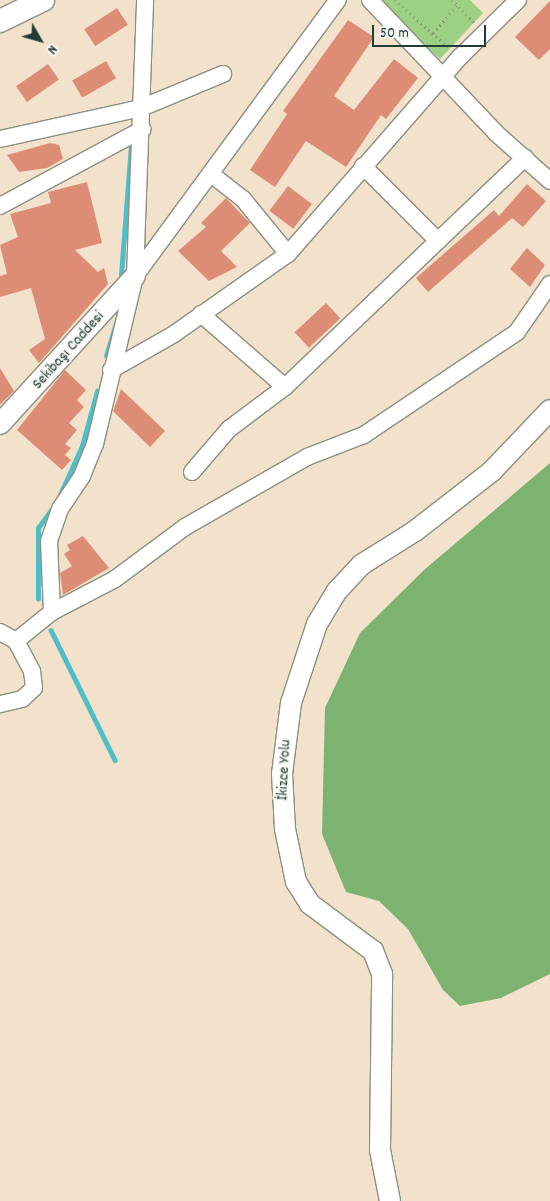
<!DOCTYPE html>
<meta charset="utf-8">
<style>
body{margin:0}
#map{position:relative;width:550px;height:1201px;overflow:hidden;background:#f3e2cb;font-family:Dekko,sans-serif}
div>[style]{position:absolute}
.green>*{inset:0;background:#9cd183}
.forest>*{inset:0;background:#7db371}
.stream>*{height:4.5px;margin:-2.25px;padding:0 2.25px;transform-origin:2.25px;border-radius:2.25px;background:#50bec8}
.building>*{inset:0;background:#dd8d75;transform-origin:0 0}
.path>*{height:2.5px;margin-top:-1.25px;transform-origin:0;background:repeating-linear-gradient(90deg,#899080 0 1px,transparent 0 5px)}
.roads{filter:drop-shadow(1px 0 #899080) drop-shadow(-1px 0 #899080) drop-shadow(0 1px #899080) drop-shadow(0 -1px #899080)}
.minor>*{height:16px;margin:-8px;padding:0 8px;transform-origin:8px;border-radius:8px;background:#fff}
.tertiary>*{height:20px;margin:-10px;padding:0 10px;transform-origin:10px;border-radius:10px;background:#fff}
.secondary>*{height:22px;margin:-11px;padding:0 11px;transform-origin:11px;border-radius:11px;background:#fff}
span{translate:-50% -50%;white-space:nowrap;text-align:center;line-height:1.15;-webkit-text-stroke:4px #f6f6f2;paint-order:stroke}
.street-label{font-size:16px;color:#1f3d34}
.north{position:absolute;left:15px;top:15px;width:50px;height:50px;-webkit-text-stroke:4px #f6f6f2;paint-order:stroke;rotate:128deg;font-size:14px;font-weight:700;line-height:20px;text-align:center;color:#1f3d34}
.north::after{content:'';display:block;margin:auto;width:18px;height:22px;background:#1f3d34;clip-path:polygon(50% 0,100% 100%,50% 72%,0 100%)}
.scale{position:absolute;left:372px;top:25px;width:114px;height:22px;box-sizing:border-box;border:2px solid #1f3d34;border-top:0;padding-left:6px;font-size:15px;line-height:18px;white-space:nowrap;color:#1f3d34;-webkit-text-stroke:4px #f6f6f2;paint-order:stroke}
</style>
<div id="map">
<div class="green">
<div style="clip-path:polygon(379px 0,470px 0,483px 13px,440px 59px)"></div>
</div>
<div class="forest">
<div style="clip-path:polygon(550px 463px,550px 974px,501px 998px,460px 1006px,443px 990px,408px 929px,379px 901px,346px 892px,322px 834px,325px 708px,360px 633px,424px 570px)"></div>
</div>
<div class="stream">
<div style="left:121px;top:275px;width:130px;rotate:-85.6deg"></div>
<div style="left:106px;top:356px;width:39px;rotate:-73deg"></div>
<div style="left:59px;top:497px;width:56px;rotate:-65.7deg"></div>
<div style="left:82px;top:446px;width:57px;rotate:-74.7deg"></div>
<div style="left:38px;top:599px;width:71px;rotate:-90deg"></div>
<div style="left:38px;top:528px;width:27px;rotate:-54deg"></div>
<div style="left:51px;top:630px;width:145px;rotate:63.8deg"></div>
</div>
<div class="building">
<div style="clip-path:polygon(550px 1px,550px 49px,539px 60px,515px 37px)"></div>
<div style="left:117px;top:8px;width:20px;height:39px;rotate:57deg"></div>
<div style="clip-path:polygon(348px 20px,374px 37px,334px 96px,354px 110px,394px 59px,418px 78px,386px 119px,381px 115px,346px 167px,306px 141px,275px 187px,250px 170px,287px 114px,283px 111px)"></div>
<div style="left:106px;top:61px;width:20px;height:39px;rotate:60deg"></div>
<div style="left:48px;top:64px;width:19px;height:39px;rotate:55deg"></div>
<div style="clip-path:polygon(50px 143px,59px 145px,63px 159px,47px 168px,19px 172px,7px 155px)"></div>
<div style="clip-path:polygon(87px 182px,102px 243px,75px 250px,98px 272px,104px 268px,108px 284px,39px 363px,29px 350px,45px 339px,31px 288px,0 297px,0 276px,7px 274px,0 245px,18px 237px,10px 214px,51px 203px,48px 192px)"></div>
<div style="clip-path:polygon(527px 184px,546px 201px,523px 227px,512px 218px,428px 292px,416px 278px,494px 210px,499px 216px)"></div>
<div style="left:288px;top:186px;width:30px;height:31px;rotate:37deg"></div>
<div style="clip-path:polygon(226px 198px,250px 223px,221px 251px,237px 267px,209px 281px,178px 251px,206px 227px,201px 223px)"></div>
<div style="clip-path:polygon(527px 248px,545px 265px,530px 287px,510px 269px)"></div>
<div style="left:326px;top:303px;width:21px;height:43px;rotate:47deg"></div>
<div style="clip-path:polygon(0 368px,14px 391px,0 405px)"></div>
<div style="clip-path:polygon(65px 370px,86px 390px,77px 400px,84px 407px,69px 423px,77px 430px,65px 444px,71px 448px,65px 455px,71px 460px,62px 470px,17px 430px)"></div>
<div style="clip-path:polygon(121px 389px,165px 431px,150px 447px,113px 411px)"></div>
<div style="clip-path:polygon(83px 536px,109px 568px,63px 595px,60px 573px,72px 566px,64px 554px,70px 550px,67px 545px)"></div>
</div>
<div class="path">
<div style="left:395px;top:0;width:71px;rotate:41.6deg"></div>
<div style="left:452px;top:0;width:31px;rotate:45deg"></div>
<div style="left:433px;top:33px;width:37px;rotate:-49deg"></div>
</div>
<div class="roads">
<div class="minor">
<div style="left:370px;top:0;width:183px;rotate:46.5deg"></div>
<div style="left:496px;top:133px;width:72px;rotate:41.6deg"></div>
<div style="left:0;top:139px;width:144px;rotate:-12.4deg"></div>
<div style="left:141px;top:108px;width:89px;rotate:-22.5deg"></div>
<div style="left:363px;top:166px;width:106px;rotate:45deg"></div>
<div style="left:211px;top:174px;width:41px;rotate:38deg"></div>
<div style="left:243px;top:199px;width:71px;rotate:50.7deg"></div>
<div style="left:0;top:206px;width:162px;rotate:-28.3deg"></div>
<div style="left:135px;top:276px;width:343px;rotate:-53.7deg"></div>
<div style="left:201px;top:314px;width:111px;rotate:41deg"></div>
<div style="left:111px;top:370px;width:73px;rotate:-29.7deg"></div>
<div style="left:174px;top:334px;width:139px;rotate:-35.1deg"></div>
<div style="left:288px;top:254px;width:262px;rotate:-48.9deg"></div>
<div style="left:460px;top:57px;width:81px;rotate:-44.5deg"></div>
<div style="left:192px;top:472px;width:57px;rotate:-49.3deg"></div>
<div style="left:229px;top:429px;width:70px;rotate:-36.9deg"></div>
<div style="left:285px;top:387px;width:332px;rotate:-43.7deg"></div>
<div style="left:52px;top:612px;width:71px;rotate:-27.6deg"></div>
<div style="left:115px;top:579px;width:87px;rotate:-36.6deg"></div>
<div style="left:185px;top:527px;width:141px;rotate:-29.8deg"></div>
<div style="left:307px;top:457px;width:61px;rotate:-21.1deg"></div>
<div style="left:364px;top:435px;width:184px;rotate:-33.9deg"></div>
<div style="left:517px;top:332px;width:58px;rotate:-55.5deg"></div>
<div style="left:0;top:632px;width:18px;rotate:29deg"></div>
<div style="left:16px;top:641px;width:34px;rotate:62deg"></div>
<div style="left:32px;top:671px;width:17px;rotate:83deg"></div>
<div style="left:34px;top:688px;width:16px;rotate:137deg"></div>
<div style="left:22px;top:699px;width:23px;rotate:167deg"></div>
<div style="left:16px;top:641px;width:46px;rotate:-38.9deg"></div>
<div style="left:52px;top:612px;width:71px;rotate:-92.4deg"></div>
<div style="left:49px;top:541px;width:34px;rotate:-71deg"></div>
<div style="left:60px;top:509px;width:40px;rotate:-56deg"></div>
<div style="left:82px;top:476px;width:35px;rotate:-68deg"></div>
<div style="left:95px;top:444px;width:173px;rotate:-76.6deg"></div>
<div style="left:135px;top:276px;width:276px;rotate:-87.9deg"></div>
</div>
<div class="tertiary">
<div style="left:0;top:424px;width:200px;rotate:-47.6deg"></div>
<div style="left:390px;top:1201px;width:52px;rotate:-101.1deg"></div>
<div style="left:380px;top:1150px;width:176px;rotate:-89.3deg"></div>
<div style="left:382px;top:974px;width:25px;rotate:-111deg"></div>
<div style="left:373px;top:951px;width:79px;rotate:-143.3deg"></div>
<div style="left:310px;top:904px;width:26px;rotate:-122deg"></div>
<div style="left:296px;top:882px;width:54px;rotate:-101.7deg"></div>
<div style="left:285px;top:829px;width:55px;rotate:-93.1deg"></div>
<div style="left:282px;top:774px;width:72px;rotate:-82.8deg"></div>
<div style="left:291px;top:703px;width:83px;rotate:-71.8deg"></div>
<div style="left:317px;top:624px;width:39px;rotate:-59deg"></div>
<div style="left:337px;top:591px;width:35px;rotate:-47deg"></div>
<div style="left:361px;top:565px;width:64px;rotate:-32.2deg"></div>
<div style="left:415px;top:531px;width:98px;rotate:-37.9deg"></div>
<div style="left:492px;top:471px;width:84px;rotate:-46.4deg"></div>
</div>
<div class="secondary">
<div style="left:0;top:21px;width:48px;rotate:-26deg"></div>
</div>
</div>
<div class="street-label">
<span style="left:69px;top:351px;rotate:-48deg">Sekibaşı Caddesi</span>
<span style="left:285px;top:770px;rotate:-87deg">İkizce Yolu</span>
</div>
<div class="north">N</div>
<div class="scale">50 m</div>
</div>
